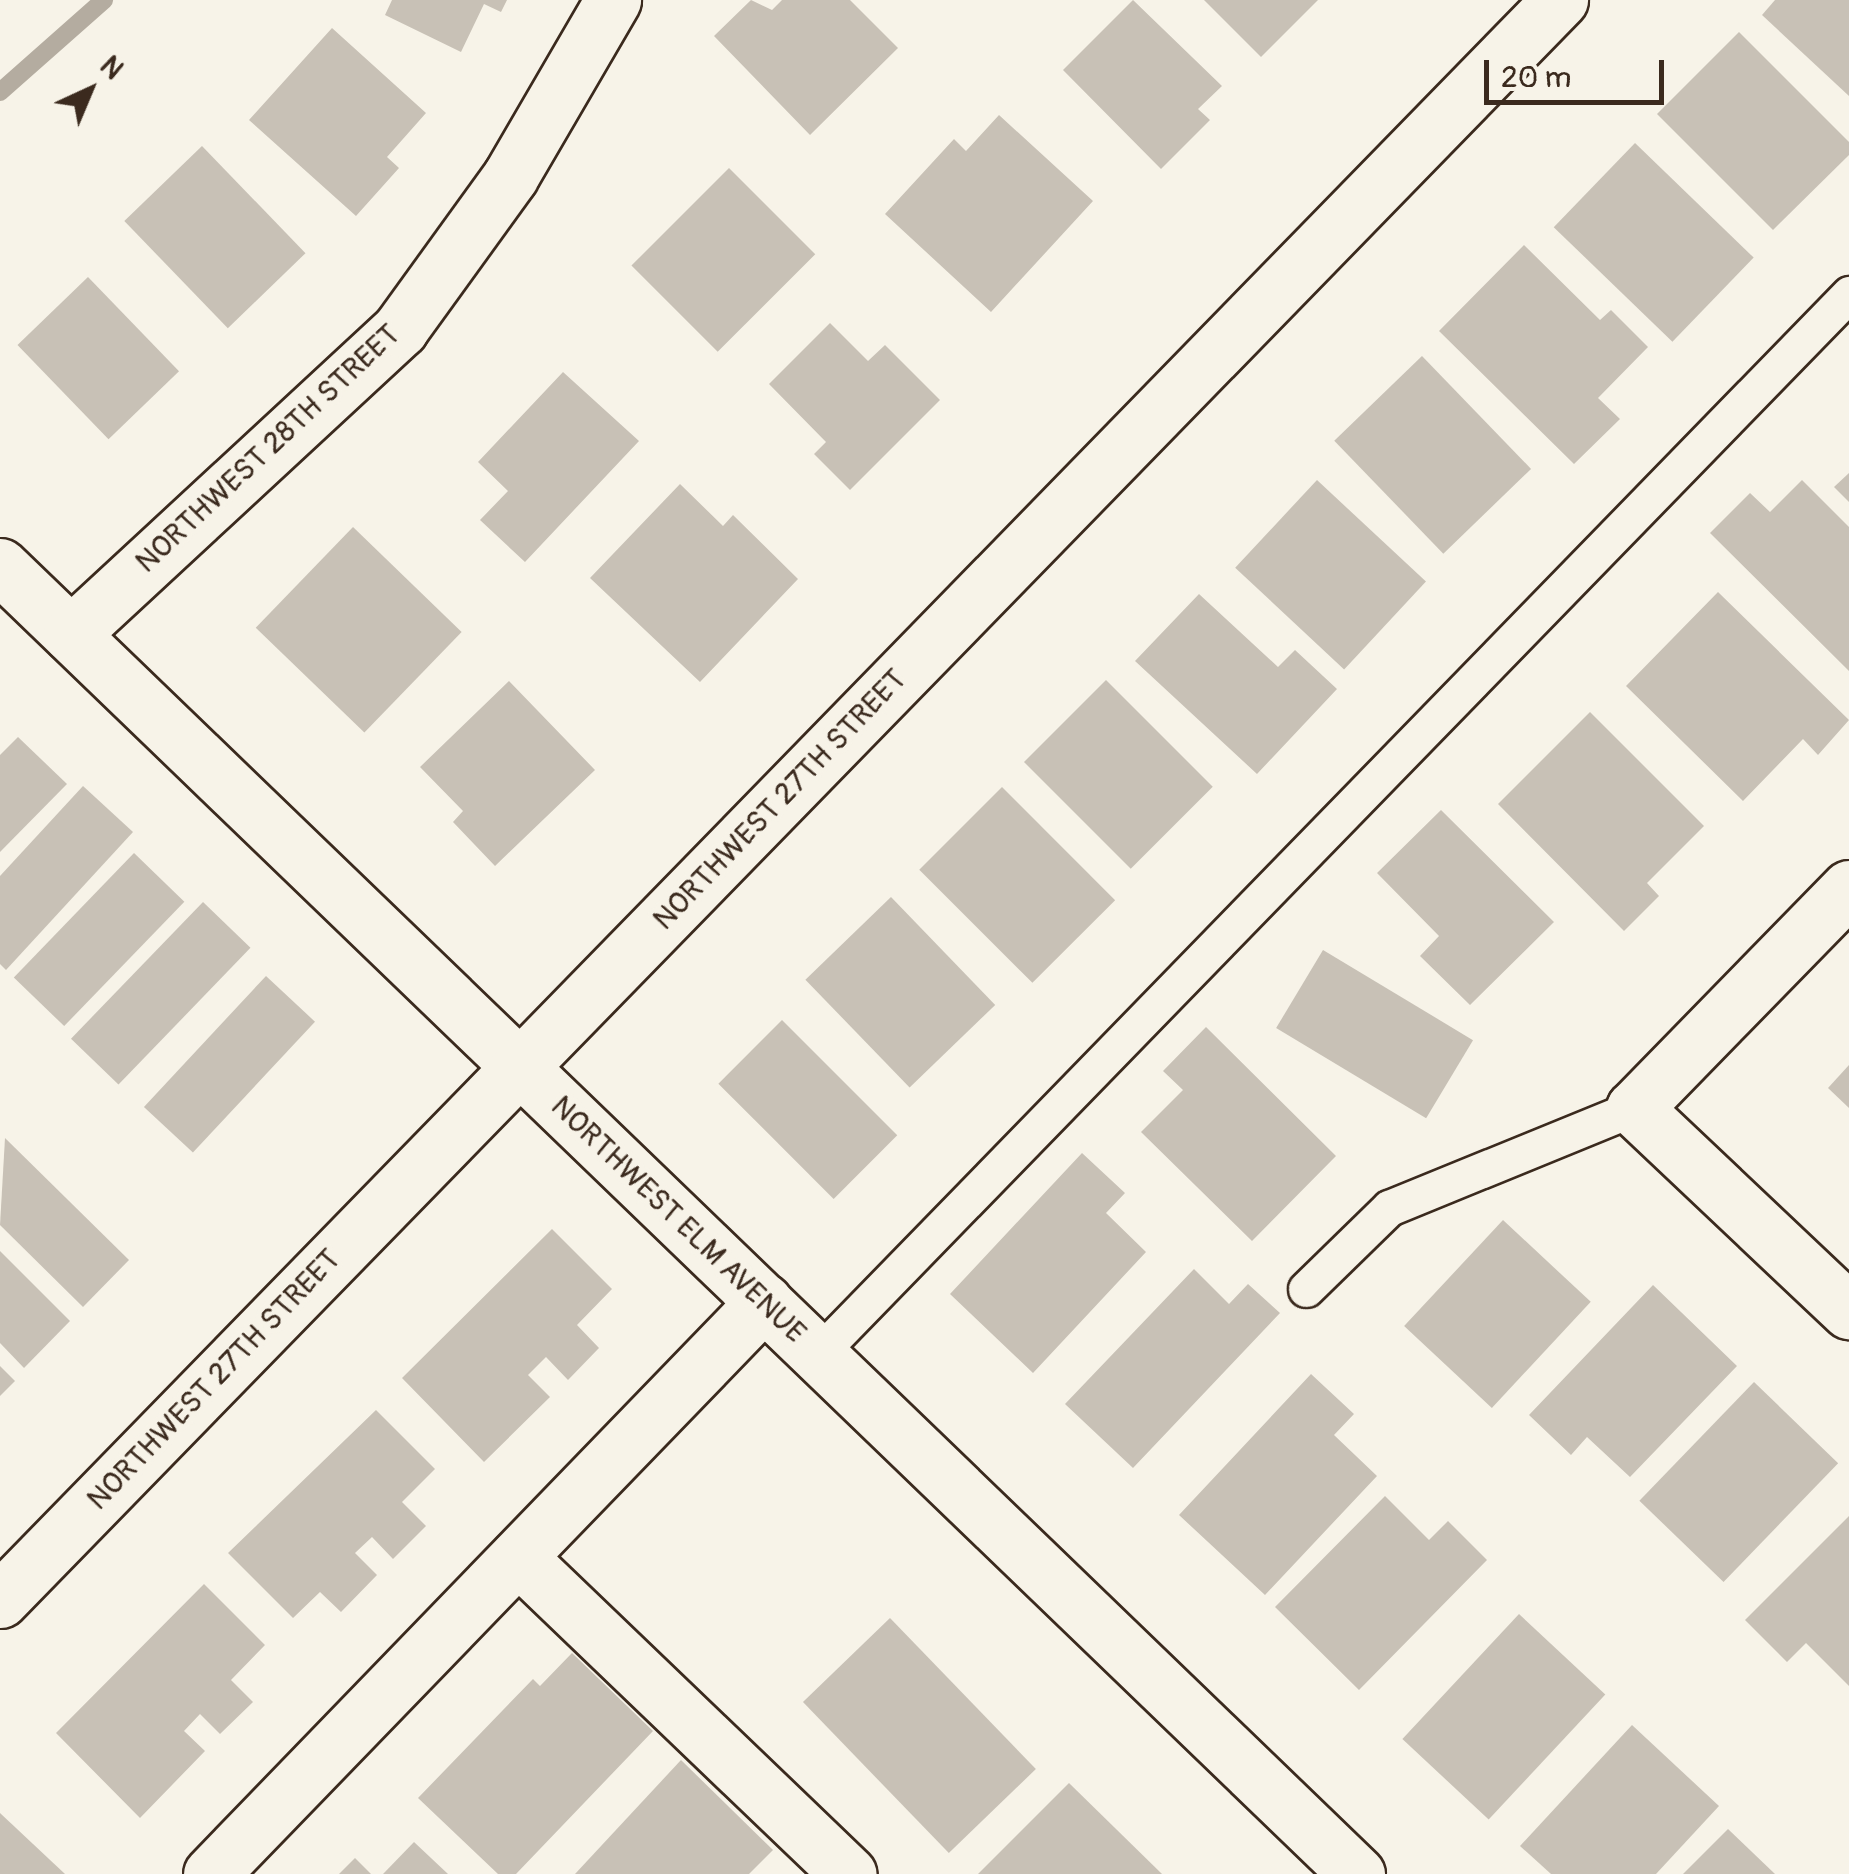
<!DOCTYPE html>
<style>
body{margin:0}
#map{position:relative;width:1849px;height:1874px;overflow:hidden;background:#f7f3e8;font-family:Pangolin,sans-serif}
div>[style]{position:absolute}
.stream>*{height:18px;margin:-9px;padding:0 9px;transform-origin:9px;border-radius:9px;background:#b4aca0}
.building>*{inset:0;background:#c8c1b6;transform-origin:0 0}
.roads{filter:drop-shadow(2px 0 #3b2a1e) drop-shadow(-2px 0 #3b2a1e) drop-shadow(0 2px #3b2a1e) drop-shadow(0 -2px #3b2a1e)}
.service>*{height:35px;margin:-17.5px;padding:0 17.5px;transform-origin:17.5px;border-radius:17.5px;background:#f7f3e8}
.minor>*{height:55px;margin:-27.5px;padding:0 27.5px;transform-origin:27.5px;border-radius:27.5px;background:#f7f3e8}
.tertiary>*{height:55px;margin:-27.5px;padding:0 27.5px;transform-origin:27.5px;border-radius:27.5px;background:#f7f3e8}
span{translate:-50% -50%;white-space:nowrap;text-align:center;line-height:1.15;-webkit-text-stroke:10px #f7f3e8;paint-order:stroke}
.street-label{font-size:30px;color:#3b2a1e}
.north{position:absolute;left:40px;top:40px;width:100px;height:100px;-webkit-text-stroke:8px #f7f3e8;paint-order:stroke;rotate:44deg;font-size:28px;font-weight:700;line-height:40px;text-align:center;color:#3b2a1e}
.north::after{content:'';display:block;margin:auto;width:35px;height:45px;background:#3b2a1e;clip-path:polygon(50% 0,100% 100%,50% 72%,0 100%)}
.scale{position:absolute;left:1484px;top:60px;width:180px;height:45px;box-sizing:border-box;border:5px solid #3b2a1e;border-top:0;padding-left:12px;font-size:30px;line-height:35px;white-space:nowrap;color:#3b2a1e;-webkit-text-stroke:8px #f7f3e8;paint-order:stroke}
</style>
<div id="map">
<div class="stream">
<div style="left:0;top:92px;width:139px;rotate:-41.5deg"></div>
</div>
<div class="building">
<div style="clip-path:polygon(392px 0,507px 0,501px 12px,484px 4px,461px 52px,385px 15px)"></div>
<div style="clip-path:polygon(751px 0,772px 10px,782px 0,850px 0,898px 48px,810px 135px,714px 36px)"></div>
<div style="clip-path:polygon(1133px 0,1222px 86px,1198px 109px,1210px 120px,1161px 169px,1063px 70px)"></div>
<div style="clip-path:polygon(1204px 0,1318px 0,1261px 57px)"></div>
<div style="clip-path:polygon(1775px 0,1849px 0,1849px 96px,1762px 15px)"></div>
<div style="clip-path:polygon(332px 28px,426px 113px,387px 157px,399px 168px,356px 216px,249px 120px)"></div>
<div style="clip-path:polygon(1739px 32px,1849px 142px,1849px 155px,1773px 230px,1657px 114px)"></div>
<div style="clip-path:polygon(999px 115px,1093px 201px,991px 312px,885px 214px,954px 139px,966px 151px)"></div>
<div style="left:1635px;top:143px;width:165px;height:117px;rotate:44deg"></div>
<div style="left:202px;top:146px;width:149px;height:108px;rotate:46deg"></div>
<div style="left:729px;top:168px;width:122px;height:138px;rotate:45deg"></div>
<div style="clip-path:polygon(1524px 245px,1600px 320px,1611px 310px,1648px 347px,1598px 398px,1620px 419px,1574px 464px,1439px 331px)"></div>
<div style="left:88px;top:277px;width:131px;height:98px;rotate:46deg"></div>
<div style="clip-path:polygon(830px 323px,868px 361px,885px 345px,940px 400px,850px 490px,814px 454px,826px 442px,769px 384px)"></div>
<div style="left:1422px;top:356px;width:157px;height:122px;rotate:46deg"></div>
<div style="clip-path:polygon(563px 372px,639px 441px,525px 562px,480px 520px,508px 491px,478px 462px)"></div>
<div style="clip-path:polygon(1849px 473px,1849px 502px,1834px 487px)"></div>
<div style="left:1317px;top:480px;width:149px;height:120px;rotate:43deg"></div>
<div style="clip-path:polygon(1802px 480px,1849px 527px,1849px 671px,1710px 533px,1750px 493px,1770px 512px)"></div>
<div style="clip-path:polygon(680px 484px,723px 526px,733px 515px,798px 579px,700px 682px,590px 578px)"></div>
<div style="left:353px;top:527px;width:151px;height:140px;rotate:44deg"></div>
<div style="clip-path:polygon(1718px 592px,1849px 720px,1818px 755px,1803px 739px,1743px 801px,1626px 686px)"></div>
<div style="clip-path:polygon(1199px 594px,1278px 667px,1295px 650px,1337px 689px,1257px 774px,1135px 661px)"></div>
<div style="left:1106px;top:680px;width:151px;height:116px;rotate:45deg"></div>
<div style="clip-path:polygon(509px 681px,595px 770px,495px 866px,453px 822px,463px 811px,420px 767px)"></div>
<div style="clip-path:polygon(1590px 712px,1704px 826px,1647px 883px,1659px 896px,1624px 931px,1498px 804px)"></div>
<div style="clip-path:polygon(18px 737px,67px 784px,0 852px,0 755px)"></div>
<div style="clip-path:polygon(83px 786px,133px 832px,6px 970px,0 964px,0 876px)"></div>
<div style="left:1002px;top:787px;width:160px;height:117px;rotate:45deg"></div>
<div style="clip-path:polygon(1441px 810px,1554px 922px,1470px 1005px,1420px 956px,1439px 936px,1377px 873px)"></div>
<div style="left:134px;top:853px;width:70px;height:173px;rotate:44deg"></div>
<div style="left:891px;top:897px;width:150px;height:119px;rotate:46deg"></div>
<div style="left:203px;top:902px;width:66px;height:190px;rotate:44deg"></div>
<div style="left:1323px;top:950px;width:175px;height:91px;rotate:31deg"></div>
<div style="left:266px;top:976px;width:67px;height:179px;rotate:43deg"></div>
<div style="left:782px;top:1020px;width:163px;height:90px;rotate:45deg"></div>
<div style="clip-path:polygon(1206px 1027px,1336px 1156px,1252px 1241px,1141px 1132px,1183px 1090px,1163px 1071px)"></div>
<div style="clip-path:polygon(1849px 1065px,1849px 1108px,1828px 1088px)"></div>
<div style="clip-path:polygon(5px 1138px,129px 1260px,83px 1307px,0 1225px)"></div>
<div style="clip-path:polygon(1082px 1153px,1125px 1193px,1106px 1213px,1146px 1252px,1033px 1373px,950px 1294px)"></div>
<div style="left:1503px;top:1220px;width:120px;height:145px;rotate:43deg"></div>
<div style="clip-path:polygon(552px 1229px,612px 1289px,577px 1325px,599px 1348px,568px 1380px,546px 1357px,528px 1375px,550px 1397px,484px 1462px,402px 1378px)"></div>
<div style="clip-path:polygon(0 1251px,70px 1321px,24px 1368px,0 1343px)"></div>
<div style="clip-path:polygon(1194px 1269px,1229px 1304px,1248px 1284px,1280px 1313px,1133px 1468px,1065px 1404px)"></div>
<div style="clip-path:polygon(1653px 1285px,1737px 1366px,1630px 1477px,1587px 1437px,1571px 1455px,1529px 1415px)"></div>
<div style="clip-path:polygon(0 1366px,15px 1381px,0 1396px)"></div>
<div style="clip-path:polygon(1311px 1374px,1354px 1414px,1334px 1435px,1377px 1476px,1265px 1595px,1179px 1515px)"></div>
<div style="left:1754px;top:1382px;width:117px;height:165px;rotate:44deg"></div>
<div style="clip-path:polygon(376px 1410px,435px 1469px,402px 1502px,426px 1526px,393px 1559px,372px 1537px,355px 1553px,377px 1575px,341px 1612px,320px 1592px,293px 1618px,228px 1553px)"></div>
<div style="clip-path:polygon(1385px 1496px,1429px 1540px,1448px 1521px,1487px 1560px,1359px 1690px,1275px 1607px)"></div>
<div style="clip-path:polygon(1849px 1516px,1849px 1686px,1806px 1643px,1787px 1662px,1745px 1620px)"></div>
<div style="clip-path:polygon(204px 1584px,265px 1645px,231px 1680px,253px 1702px,220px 1734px,200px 1714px,184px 1731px,205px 1751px,140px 1818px,56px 1733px)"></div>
<div style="left:1519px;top:1614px;width:118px;height:171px;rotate:43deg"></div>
<div style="left:890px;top:1618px;width:210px;height:121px;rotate:46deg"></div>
<div style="clip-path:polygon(572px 1653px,653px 1731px,516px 1874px,498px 1874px,418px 1798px,533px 1679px,540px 1686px)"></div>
<div style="clip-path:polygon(1632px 1725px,1719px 1806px,1656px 1874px,1551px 1874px,1520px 1846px)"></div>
<div style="clip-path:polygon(681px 1760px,773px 1850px,749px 1874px,575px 1874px)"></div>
<div style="clip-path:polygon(1069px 1783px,1162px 1874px,978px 1874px)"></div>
<div style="clip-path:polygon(0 1813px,65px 1874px,0 1874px)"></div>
<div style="clip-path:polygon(1728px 1829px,1775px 1874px,1683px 1874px)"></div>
<div style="clip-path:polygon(414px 1842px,448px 1874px,383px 1874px)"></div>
<div style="clip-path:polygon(355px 1858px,371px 1874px,339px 1874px)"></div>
</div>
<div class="roads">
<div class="service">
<div style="left:1306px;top:1289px;width:116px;rotate:-44.3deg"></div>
<div style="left:1389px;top:1208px;width:265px;rotate:-22.2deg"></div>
<div style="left:818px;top:1354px;width:1479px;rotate:-45.79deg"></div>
</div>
<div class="minor">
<div style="left:0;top:566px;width:1885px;rotate:43.95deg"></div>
<div style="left:71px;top:634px;width:449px;rotate:-42.8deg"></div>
<div style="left:400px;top:329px;width:188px;rotate:-54.1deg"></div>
<div style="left:510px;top:177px;width:205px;rotate:-59.8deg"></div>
<div style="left:1849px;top:888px;width:308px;rotate:134.3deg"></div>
<div style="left:1634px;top:1108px;width:296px;rotate:43.4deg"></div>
<div style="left:518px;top:1557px;width:458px;rotate:43.8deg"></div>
<div style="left:211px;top:1874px;width:796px;rotate:-45.97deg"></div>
</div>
<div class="tertiary">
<div style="left:0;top:1600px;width:2235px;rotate:-45.73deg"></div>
</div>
</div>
<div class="street-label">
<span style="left:268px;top:449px;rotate:-43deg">NORTHWEST 28TH STREET</span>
<span style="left:780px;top:800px;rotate:-46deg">NORTHWEST 27TH STREET</span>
<span style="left:678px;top:1220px;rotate:44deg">NORTHWEST ELM AVENUE</span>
<span style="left:214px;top:1380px;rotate:-46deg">NORTHWEST 27TH STREET</span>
</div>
<div class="north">N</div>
<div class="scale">20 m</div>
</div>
